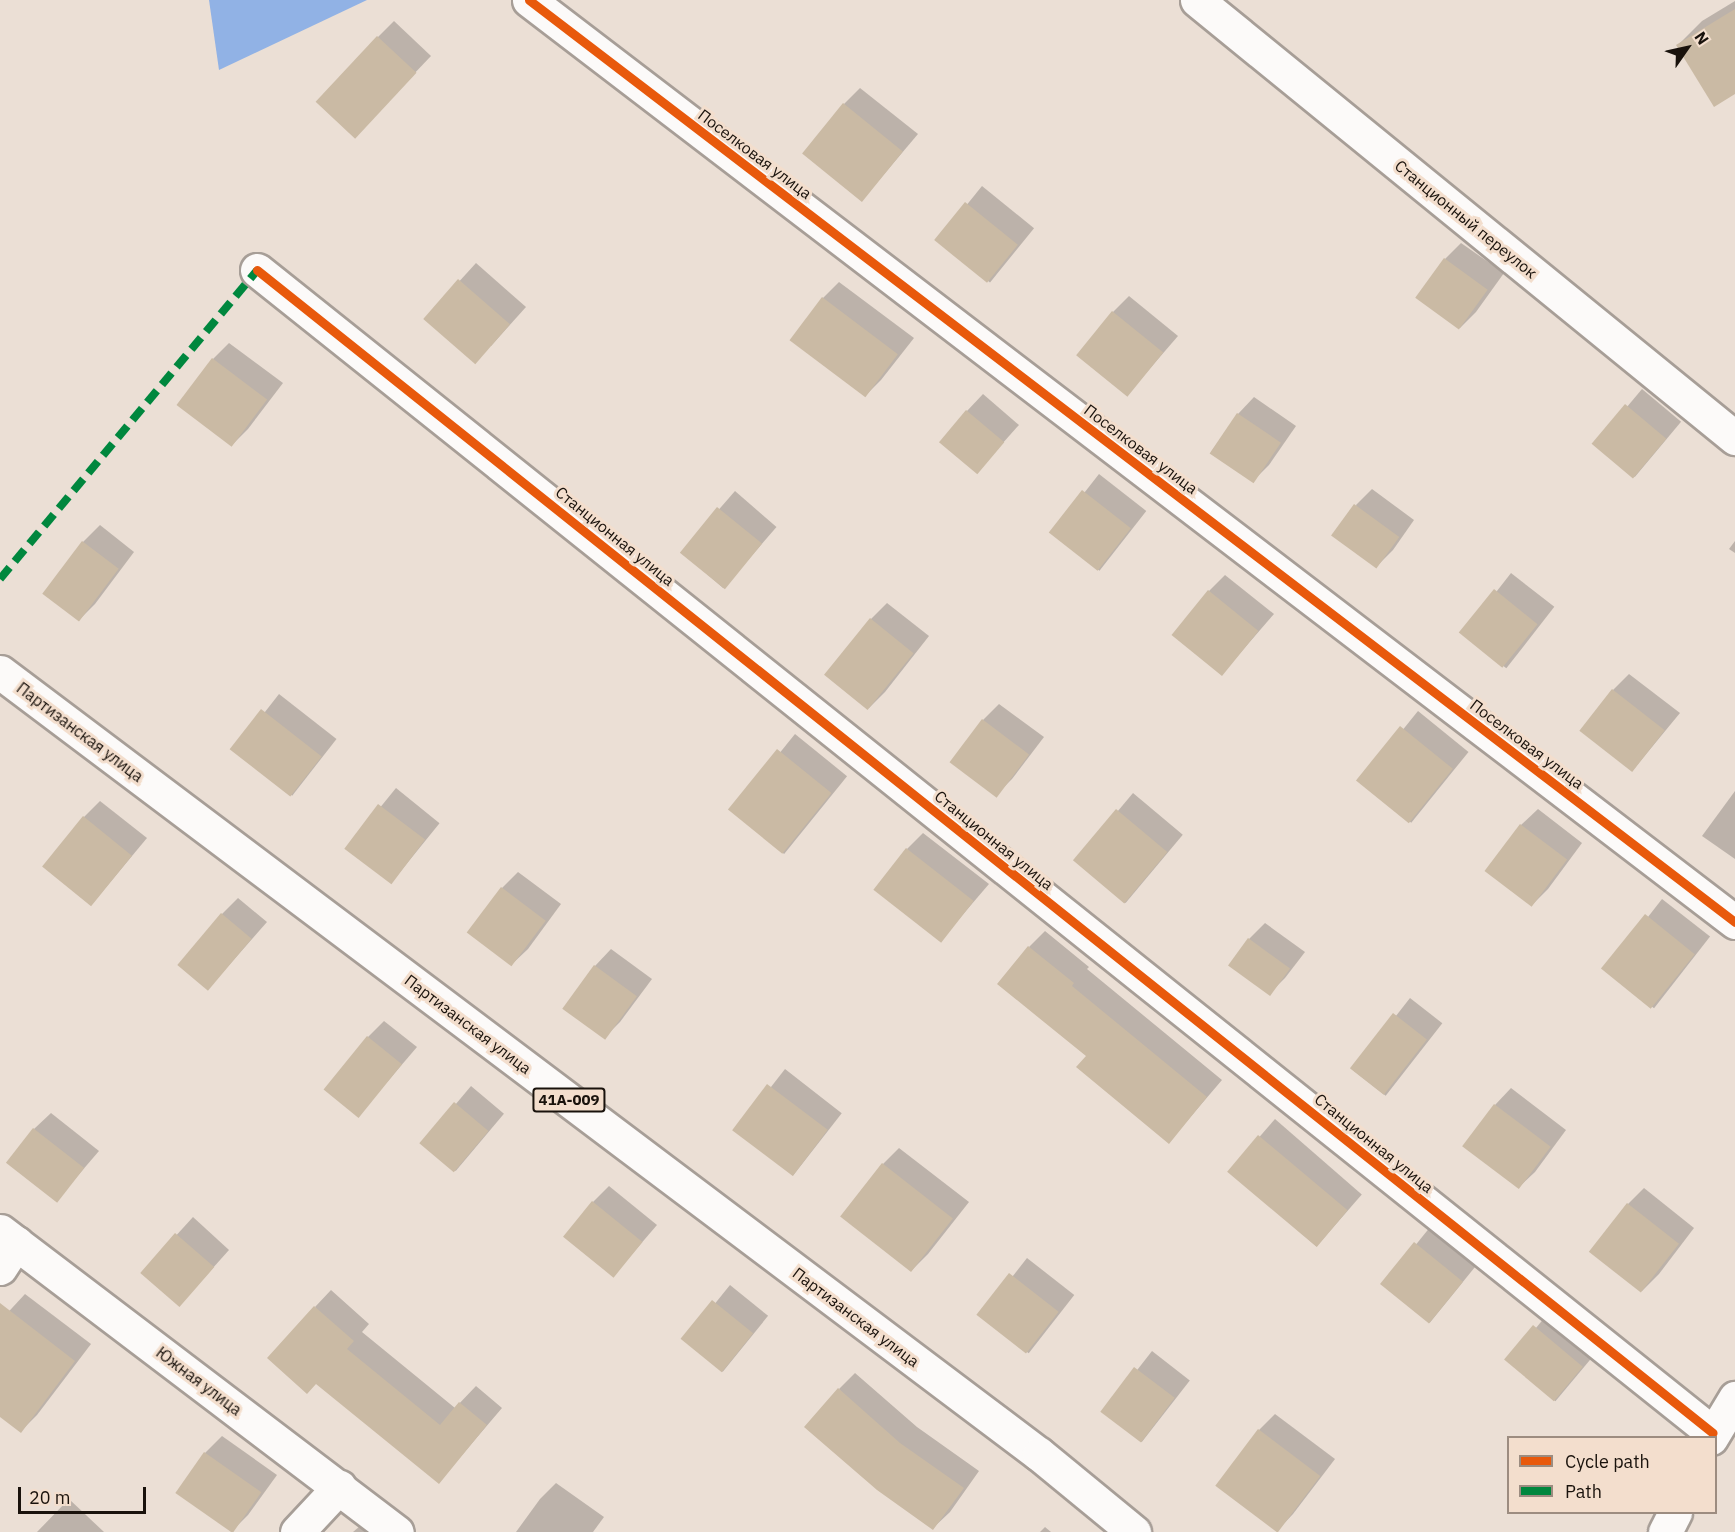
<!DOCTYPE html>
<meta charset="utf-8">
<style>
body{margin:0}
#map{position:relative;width:1735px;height:1532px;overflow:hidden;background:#ebdfd5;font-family:"IBM Plex Sans",sans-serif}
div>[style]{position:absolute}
.water>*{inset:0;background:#91b2e5}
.shadow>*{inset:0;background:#0003;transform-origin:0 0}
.building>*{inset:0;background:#cabaa4;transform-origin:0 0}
.roads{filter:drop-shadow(2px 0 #a79e97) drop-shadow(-2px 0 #a79e97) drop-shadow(0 2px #a79e97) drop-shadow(0 -2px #a79e97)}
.minor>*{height:33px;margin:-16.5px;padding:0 16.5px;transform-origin:16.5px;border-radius:16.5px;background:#fcfaf9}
.major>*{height:33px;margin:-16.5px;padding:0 16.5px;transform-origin:16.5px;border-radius:16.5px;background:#fcfaf9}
.quiet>*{height:8px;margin-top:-4px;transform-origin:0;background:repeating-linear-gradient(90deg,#00873e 0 15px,transparent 0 23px)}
.cycleway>*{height:9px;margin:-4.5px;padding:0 4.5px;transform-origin:4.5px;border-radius:4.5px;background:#e8590c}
span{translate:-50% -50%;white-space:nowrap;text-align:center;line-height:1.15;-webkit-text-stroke:6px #f3decd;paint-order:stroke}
.shield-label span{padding:2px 4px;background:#f3decd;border:2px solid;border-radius:4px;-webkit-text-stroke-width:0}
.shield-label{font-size:15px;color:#19120c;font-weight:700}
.street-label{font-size:16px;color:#19120c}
.legend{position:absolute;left:1507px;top:1436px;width:210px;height:78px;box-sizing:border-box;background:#f3decd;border:2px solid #9c8c80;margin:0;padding:8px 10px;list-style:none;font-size:18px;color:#19120c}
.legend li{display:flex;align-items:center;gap:12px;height:30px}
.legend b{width:30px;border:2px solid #9c8c80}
.north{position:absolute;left:1657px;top:18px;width:60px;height:60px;-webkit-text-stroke:4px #f3decd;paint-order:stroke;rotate:56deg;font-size:16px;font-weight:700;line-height:24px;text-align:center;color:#19120c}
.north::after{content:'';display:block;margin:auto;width:21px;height:27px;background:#19120c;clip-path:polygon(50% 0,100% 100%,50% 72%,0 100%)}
.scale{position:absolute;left:18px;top:1487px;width:128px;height:27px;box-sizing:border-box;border:3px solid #19120c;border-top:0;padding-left:8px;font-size:18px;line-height:21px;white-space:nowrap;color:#19120c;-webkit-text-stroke:4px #f3decd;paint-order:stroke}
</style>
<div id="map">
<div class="water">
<div style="clip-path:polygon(209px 0,367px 0,219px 70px)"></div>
</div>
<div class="shadow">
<div style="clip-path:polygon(1735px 1px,1735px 92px,1678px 45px,1702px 21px)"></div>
<div style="clip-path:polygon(394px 21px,431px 56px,371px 119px,378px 37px)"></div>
<div style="clip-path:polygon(860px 88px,918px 134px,863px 199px,844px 104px)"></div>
<div style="left:982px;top:186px;width:67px;height:70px;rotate:39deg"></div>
<div style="clip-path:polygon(1461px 243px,1504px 273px,1476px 312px,1460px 328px,1445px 259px)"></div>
<div style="clip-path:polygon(476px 263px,526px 307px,491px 346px,425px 319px)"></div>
<div style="clip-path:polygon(839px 282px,914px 338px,881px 380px,865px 396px,791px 340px,823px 298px)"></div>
<div style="clip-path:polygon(1129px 296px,1178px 336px,1127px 395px,1113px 312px)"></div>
<div style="clip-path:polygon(229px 343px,283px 383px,248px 429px,232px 445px,213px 359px)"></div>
<div style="left:1642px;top:389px;width:51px;height:72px;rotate:40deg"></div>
<div style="clip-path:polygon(983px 394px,1019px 425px,977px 472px,967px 411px)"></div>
<div style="clip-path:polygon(1254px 397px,1296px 426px,1269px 465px,1253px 481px,1211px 452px,1238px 414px)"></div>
<div style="left:1099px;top:474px;width:60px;height:76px;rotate:38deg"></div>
<div style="clip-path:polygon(1372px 489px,1414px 520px,1393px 550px,1377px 566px,1356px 505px)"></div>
<div style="left:735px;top:491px;width:55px;height:81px;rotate:41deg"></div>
<div style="clip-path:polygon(100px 525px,134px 552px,95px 604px,79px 620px,44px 594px,83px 542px)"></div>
<div style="clip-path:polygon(1735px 541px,1735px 553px,1729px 549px)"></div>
<div style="left:1511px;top:573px;width:55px;height:78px;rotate:38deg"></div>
<div style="clip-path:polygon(1225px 575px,1274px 614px,1222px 674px,1209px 591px)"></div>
<div style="clip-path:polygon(887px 603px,929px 636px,885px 692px,869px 708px,871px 619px)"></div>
<div style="clip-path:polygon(1629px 674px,1680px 713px,1633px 770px,1613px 690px)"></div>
<div style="left:279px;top:694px;width:73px;height:72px;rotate:38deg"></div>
<div style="clip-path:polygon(999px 704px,1044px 737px,1012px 779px,996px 795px,983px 720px)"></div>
<div style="left:1418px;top:711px;width:65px;height:91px;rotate:39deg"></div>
<div style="left:795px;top:734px;width:67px;height:100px;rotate:39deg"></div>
<div style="left:396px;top:788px;width:56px;height:77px;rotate:39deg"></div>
<div style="clip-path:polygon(1735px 791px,1735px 859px,1702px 836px)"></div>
<div style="left:1133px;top:793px;width:65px;height:89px;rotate:40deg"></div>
<div style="clip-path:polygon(100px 801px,147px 838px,92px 904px,84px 817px)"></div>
<div style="clip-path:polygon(1538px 809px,1582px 843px,1548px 889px,1532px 905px,1487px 871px,1521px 825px)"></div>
<div style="clip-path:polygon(923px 833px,989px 884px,941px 940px,907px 849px)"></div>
<div style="clip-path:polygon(518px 872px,561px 904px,528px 949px,511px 965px,502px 888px)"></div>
<div style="clip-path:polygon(238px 898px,267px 922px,208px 989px,222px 914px)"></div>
<div style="left:1662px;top:899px;width:61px;height:91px;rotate:38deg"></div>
<div style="clip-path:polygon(1265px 923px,1305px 952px,1285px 978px,1269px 994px,1249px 939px)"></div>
<div style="clip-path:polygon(1045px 931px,1089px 967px,1087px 969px,1222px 1080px,1169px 1142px,1088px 1055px,1029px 947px)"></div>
<div style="clip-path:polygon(611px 949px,652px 979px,620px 1022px,604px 1038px,564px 1008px,595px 966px)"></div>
<div style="left:1410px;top:998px;width:41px;height:92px;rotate:38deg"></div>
<div style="clip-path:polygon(384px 1021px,417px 1047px,358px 1116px,368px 1037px)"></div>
<div style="left:785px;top:1069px;width:72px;height:79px;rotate:38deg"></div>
<div style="left:471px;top:1086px;width:43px;height:75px;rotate:40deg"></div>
<div style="clip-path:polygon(1511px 1088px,1566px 1130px,1535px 1172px,1518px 1188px,1495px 1105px)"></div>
<div style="clip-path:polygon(51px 1113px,99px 1151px,56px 1201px,34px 1129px)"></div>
<div style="left:1275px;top:1119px;width:115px;height:69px;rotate:41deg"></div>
<div style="clip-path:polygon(899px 1148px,969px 1202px,928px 1254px,912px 1270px,883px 1164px)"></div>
<div style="clip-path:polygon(609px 1186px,657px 1225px,614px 1275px,593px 1202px)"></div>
<div style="clip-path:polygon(1644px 1188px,1694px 1228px,1659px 1274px,1642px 1291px,1628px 1204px)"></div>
<div style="clip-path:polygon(193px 1217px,229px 1250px,195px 1288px,142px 1273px)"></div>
<div style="left:1431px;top:1226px;width:60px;height:76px;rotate:39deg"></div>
<div style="left:1027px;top:1258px;width:60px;height:74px;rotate:38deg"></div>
<div style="left:730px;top:1285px;width:49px;height:72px;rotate:39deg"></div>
<div style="clip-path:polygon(331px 1290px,369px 1324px,362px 1332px,455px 1408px,476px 1386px,502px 1408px,439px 1482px,315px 1307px)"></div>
<div style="clip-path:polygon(25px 1294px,91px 1344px,37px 1415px,21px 1431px,0 1415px,0 1321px)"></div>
<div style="left:1551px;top:1310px;width:62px;height:67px;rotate:40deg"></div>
<div style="left:1152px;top:1351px;width:48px;height:78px;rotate:38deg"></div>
<div style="clip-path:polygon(855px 1373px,917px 1427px,979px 1471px,950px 1512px,933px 1528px,839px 1389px)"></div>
<div style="clip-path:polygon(1275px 1414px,1335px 1459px,1293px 1514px,1277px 1531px,1259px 1430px)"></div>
<div style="clip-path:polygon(222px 1436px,277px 1475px,248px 1515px,232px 1531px,177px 1493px,205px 1453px)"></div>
<div style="clip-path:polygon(556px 1483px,604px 1517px,593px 1532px,516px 1532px,540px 1499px)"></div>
<div style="clip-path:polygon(69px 1499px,104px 1532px,37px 1532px)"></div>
<div style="clip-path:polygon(360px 1526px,369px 1532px,353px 1532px)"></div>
<div style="clip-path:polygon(1045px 1527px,1051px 1532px,1040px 1532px)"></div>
</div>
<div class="building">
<div style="clip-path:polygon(1735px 9px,1735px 94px,1714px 107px,1676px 45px)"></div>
<div style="left:377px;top:36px;width:54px;height:90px;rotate:43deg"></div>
<div style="left:843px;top:103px;width:77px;height:65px;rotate:39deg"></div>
<div style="left:965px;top:202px;width:68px;height:49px;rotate:39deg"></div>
<div style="left:1444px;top:258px;width:54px;height:49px;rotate:36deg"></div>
<div style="left:458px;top:279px;width:69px;height:53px;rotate:41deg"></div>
<div style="left:822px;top:297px;width:95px;height:54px;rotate:37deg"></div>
<div style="left:1112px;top:311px;width:66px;height:57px;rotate:39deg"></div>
<div style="left:212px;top:358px;width:69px;height:59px;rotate:37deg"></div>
<div style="left:1625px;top:404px;width:54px;height:52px;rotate:40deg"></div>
<div style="left:966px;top:410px;width:50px;height:42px;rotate:40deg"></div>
<div style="left:1237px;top:413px;width:53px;height:49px;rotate:34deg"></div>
<div style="left:1082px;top:490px;width:62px;height:54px;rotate:38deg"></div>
<div style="left:1354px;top:504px;width:56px;height:39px;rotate:36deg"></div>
<div style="left:717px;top:507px;width:58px;height:59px;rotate:39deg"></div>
<div style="left:82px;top:541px;width:46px;height:66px;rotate:37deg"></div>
<div style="left:1494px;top:589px;width:56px;height:56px;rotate:39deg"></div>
<div style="left:1208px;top:590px;width:65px;height:58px;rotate:39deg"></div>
<div style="left:870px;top:618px;width:56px;height:73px;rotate:39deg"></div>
<div style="left:1612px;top:689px;width:67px;height:53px;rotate:38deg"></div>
<div style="left:261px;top:709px;width:77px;height:51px;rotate:38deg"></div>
<div style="left:982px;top:719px;width:59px;height:54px;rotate:37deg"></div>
<div style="left:1400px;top:726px;width:68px;height:70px;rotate:39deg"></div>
<div style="left:777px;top:749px;width:70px;height:78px;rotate:39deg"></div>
<div style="left:378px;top:804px;width:59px;height:56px;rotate:37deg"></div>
<div style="left:1116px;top:809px;width:67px;height:67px;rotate:40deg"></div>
<div style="left:83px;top:816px;width:63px;height:65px;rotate:39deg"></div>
<div style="left:1520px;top:824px;width:59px;height:59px;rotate:37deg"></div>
<div style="left:906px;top:848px;width:86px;height:53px;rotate:38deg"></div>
<div style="left:501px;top:887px;width:56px;height:57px;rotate:37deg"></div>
<div style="left:221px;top:913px;width:40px;height:68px;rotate:40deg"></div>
<div style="left:1645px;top:914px;width:64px;height:70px;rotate:39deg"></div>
<div style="left:1248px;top:938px;width:52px;height:34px;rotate:36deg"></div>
<div style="clip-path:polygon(1028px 946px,1074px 983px,1072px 986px,1207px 1097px,1169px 1144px,1076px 1067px,1086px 1056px,997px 984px)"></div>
<div style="left:594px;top:965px;width:53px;height:54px;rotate:36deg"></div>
<div style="left:1393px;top:1013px;width:43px;height:70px;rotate:38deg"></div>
<div style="left:367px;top:1036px;width:45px;height:69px;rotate:39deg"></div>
<div style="left:767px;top:1084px;width:76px;height:58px;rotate:37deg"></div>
<div style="left:454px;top:1102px;width:45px;height:54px;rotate:40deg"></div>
<div style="left:1494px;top:1104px;width:71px;height:53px;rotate:37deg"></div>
<div style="left:33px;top:1128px;width:65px;height:44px;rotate:38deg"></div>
<div style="left:1258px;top:1135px;width:117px;height:48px;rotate:40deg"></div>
<div style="left:882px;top:1163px;width:90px;height:68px;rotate:38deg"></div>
<div style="left:592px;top:1201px;width:65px;height:46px;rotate:39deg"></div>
<div style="left:1627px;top:1203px;width:66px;height:62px;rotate:38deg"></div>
<div style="left:175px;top:1233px;width:52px;height:53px;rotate:41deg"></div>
<div style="left:1414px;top:1242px;width:63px;height:54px;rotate:39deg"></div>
<div style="left:1009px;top:1273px;width:63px;height:53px;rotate:38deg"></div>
<div style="left:712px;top:1300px;width:53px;height:50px;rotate:39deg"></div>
<div style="clip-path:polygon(0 1303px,75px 1361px,21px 1433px,0 1417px)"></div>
<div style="clip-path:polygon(314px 1306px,354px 1341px,347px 1349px,440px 1425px,459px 1402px,487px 1425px,439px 1484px,316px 1384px,307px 1394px,267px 1358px)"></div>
<div style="left:1533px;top:1325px;width:65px;height:45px;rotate:40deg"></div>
<div style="left:1134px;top:1367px;width:51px;height:56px;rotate:37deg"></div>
<div style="clip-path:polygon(838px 1388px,900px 1443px,964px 1488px,933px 1530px,877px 1490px,804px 1427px)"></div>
<div style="left:1258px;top:1429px;width:78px;height:71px;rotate:37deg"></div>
<div style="left:204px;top:1452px;width:70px;height:50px;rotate:35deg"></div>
</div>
<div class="roads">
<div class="minor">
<div style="left:529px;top:0;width:1518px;rotate:37.4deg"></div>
<div style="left:1197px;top:0;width:694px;rotate:39.15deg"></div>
<div style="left:257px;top:270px;width:1863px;rotate:38.62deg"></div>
<div style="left:0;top:1231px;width:498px;rotate:37.2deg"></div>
<div style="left:0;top:1268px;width:30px;rotate:-57deg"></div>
<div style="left:1711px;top:1438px;width:47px;rotate:-59deg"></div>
<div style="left:297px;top:1532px;width:62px;rotate:-47deg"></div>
<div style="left:1665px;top:1532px;width:22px;rotate:-63deg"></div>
</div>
<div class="major">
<div style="left:0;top:672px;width:1300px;rotate:36.97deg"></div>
<div style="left:1039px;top:1454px;width:123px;rotate:39.4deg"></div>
</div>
</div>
<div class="quiet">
<div style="left:0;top:579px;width:402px;rotate:-50.2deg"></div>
</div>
<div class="cycleway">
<div style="left:529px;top:0;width:1518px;rotate:37.4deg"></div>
<div style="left:257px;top:270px;width:1863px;rotate:38.62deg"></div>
</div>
<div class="shield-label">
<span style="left:569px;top:1100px">41А-009</span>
</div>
<div class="street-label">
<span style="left:755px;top:154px;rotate:37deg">Поселковая улица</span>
<span style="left:1466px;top:219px;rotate:39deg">Станционный переулок</span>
<span style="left:1141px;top:449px;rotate:37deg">Поселковая улица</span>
<span style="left:615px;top:536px;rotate:39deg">Станционная улица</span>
<span style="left:80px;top:732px;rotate:37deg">Партизанская улица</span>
<span style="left:1527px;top:744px;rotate:37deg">Поселковая улица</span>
<span style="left:994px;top:840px;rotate:39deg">Станционная улица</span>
<span style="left:468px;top:1024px;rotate:37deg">Партизанская улица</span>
<span style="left:1374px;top:1143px;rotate:39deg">Станционная улица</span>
<span style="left:856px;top:1317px;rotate:37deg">Партизанская улица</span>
<span style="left:199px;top:1381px;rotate:37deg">Южная улица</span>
</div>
<ul class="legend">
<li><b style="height:8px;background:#e8590c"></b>Cycle path</li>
<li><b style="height:8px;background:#00873e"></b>Path</li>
</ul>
<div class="north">N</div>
<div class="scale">20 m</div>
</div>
